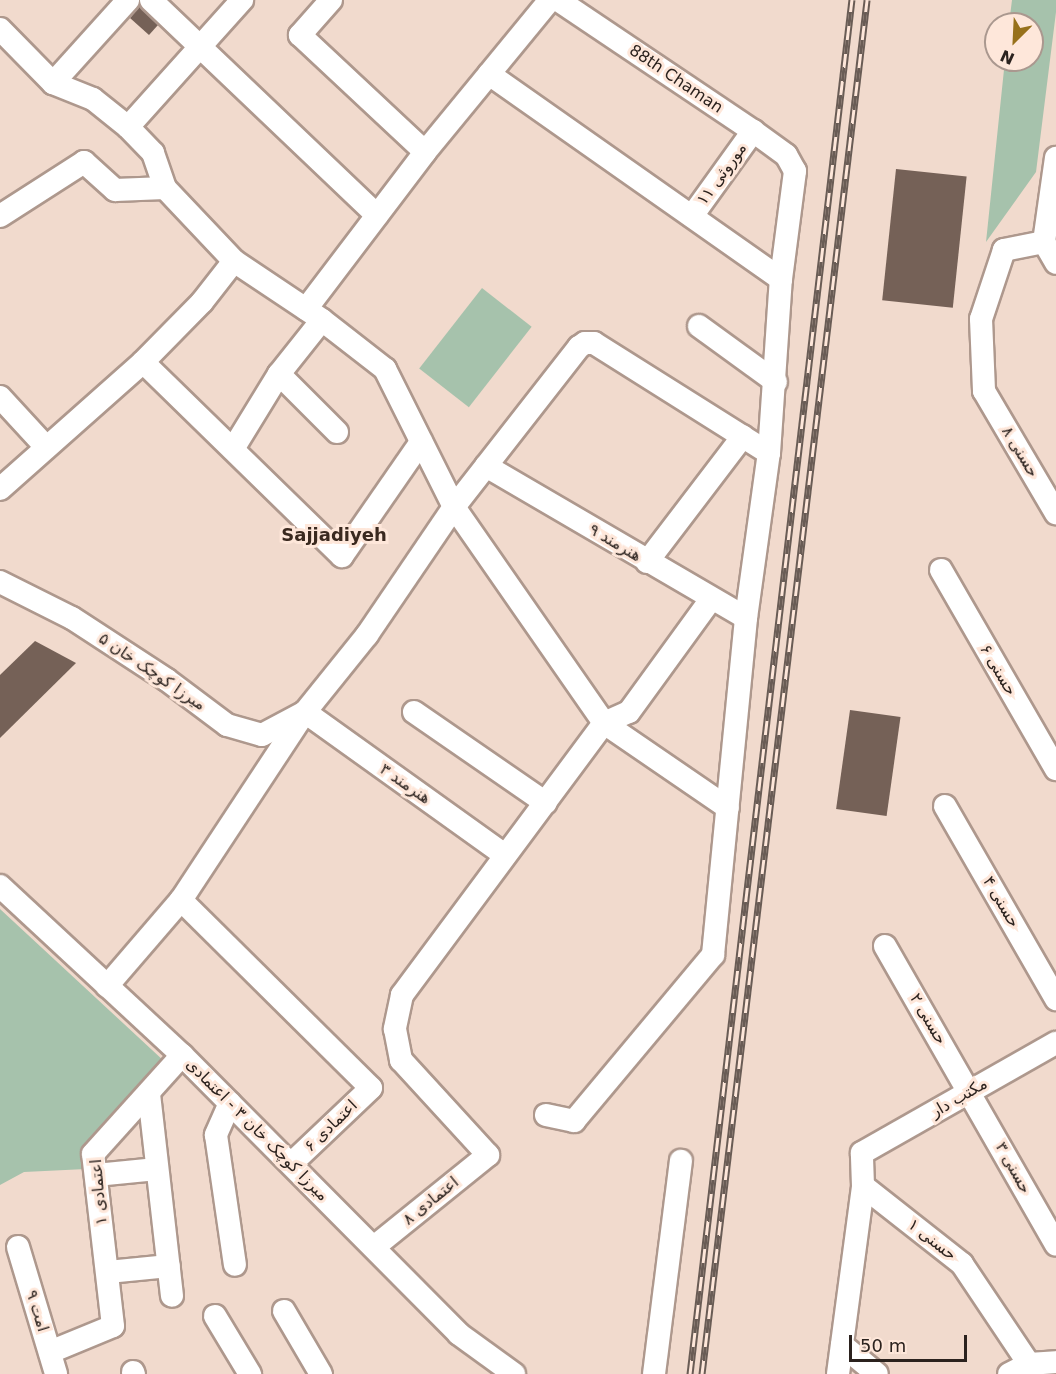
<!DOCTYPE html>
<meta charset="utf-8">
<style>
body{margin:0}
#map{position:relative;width:1056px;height:1374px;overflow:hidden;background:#f1dacd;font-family:"DejaVu Sans",Vazirmatn,sans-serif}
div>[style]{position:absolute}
.green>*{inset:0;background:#a6c2ac;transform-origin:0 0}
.building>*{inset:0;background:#756157;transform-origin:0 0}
.roads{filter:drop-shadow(2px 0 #ae988d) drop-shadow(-2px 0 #ae988d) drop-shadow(0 2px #ae988d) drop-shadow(0 -2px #ae988d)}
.minor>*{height:22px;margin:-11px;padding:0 11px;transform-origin:11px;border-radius:11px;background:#fff}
.rail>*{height:7px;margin-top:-3.5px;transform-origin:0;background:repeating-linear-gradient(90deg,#fee7da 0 14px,#695c55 0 28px);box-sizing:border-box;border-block:2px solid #695c55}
span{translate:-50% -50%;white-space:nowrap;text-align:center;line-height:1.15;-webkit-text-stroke:6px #fee7da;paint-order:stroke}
.street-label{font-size:16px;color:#2b221e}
.neighbourhood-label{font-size:18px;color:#3a291f;font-weight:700}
.north{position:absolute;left:984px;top:12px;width:60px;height:60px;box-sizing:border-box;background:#fee7da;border:2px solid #aa988f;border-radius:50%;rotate:204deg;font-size:16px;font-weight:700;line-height:24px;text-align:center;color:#2b221e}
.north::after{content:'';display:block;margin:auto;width:21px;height:27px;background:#97711b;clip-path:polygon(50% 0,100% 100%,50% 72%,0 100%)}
.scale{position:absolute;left:849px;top:1335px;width:118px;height:27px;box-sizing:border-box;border:3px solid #2b221e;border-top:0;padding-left:8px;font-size:18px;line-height:21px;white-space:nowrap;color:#2b221e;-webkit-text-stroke:4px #fee7da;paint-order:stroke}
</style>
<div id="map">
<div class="green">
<div style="clip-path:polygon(1012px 0,1056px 0,1056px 12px,1036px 172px,986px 242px,1005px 60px,1032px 60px,1032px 24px,1009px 24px)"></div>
<div style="left:482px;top:288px;width:63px;height:102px;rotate:38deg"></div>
<div style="clip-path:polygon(0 909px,165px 1062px,85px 1145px,86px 1169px,24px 1172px,0 1185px)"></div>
</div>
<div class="building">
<div style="clip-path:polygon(140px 6px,158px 25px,149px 35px,130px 18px)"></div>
<div style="left:896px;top:169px;width:71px;height:132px;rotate:6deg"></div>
<div style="clip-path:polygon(35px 641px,76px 663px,0 738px,0 675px)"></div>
<div style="left:850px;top:710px;width:51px;height:100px;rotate:8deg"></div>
</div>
<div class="roads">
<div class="minor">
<div style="left:151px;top:0;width:312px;rotate:43.6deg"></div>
<div style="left:331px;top:0;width:47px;rotate:131.5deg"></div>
<div style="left:300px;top:35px;width:171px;rotate:43.1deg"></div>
<div style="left:0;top:29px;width:76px;rotate:45.5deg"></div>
<div style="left:53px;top:83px;width:43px;rotate:21.8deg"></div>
<div style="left:93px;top:99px;width:45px;rotate:38.7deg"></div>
<div style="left:128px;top:127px;width:36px;rotate:46deg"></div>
<div style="left:153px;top:153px;width:37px;rotate:71deg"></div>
<div style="left:165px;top:188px;width:100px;rotate:46.6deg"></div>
<div style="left:234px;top:261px;width:106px;rotate:33.8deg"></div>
<div style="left:322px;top:320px;width:80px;rotate:37.9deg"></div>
<div style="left:385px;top:369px;width:154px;rotate:63.4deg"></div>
<div style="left:454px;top:507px;width:263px;rotate:55.2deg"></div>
<div style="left:604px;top:723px;width:339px;rotate:126.6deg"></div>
<div style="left:402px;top:995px;width:35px;rotate:102deg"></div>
<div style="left:395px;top:1029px;width:32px;rotate:79deg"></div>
<div style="left:401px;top:1060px;width:129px;rotate:47.5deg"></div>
<div style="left:488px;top:1155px;width:146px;rotate:141.1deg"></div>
<div style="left:489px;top:74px;width:357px;rotate:35.1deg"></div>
<div style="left:53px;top:83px;width:112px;rotate:-47.9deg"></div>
<div style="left:128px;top:127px;width:171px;rotate:-48.1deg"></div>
<div style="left:0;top:216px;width:100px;rotate:-32.7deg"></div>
<div style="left:84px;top:162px;width:42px;rotate:42.1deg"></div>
<div style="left:115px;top:190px;width:50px;rotate:-2.3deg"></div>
<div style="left:692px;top:216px;width:105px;rotate:-54.3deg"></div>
<div style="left:1044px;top:242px;width:41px;rotate:168.7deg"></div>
<div style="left:1004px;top:250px;width:73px;rotate:108.4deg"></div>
<div style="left:981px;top:319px;width:72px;rotate:87.6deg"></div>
<div style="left:984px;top:391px;width:142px;rotate:59.5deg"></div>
<div style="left:1044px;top:242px;width:85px;rotate:-81.9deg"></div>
<div style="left:1044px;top:242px;width:24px;rotate:60deg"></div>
<div style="left:306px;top:309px;width:197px;rotate:-52.8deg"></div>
<div style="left:425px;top:152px;width:197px;rotate:-50.6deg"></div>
<div style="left:699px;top:326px;width:95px;rotate:36deg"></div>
<div style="left:143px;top:362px;width:278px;rotate:44.3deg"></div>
<div style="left:342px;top:556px;width:139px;rotate:-55.3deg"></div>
<div style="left:279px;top:374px;width:82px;rotate:45deg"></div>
<div style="left:0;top:397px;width:68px;rotate:47.4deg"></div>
<div style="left:233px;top:449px;width:88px;rotate:-58.5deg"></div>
<div style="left:279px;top:374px;width:69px;rotate:-51.5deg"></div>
<div style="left:486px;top:466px;width:301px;rotate:30.3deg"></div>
<div style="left:0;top:489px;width:191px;rotate:-41.6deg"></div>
<div style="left:143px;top:362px;width:84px;rotate:-45.5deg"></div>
<div style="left:202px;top:302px;width:52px;rotate:-52deg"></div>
<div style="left:647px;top:562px;width:158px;rotate:-52.7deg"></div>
<div style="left:941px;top:570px;width:230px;rotate:60deg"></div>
<div style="left:0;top:582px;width:80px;rotate:26.6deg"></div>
<div style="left:72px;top:618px;width:113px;rotate:33.1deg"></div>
<div style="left:167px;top:680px;width:75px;rotate:36.9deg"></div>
<div style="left:227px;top:725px;width:36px;rotate:16deg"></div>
<div style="left:262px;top:735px;width:49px;rotate:-28.1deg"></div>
<div style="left:305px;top:712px;width:246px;rotate:35.6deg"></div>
<div style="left:414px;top:712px;width:160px;rotate:34.6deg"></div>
<div style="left:604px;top:723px;width:27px;rotate:-24deg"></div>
<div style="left:629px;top:712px;width:140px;rotate:-54deg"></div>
<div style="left:604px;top:723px;width:150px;rotate:34.4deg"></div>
<div style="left:945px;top:806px;width:223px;rotate:60.1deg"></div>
<div style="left:0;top:886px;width:248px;rotate:42.9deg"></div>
<div style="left:182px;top:1055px;width:393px;rotate:45.2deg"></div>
<div style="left:459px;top:1334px;width:68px;rotate:36deg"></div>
<div style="left:181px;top:900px;width:267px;rotate:44.7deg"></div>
<div style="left:371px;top:1088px;width:110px;rotate:136.5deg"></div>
<div style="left:885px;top:946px;width:344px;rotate:60.2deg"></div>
<div style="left:107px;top:986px;width:113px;rotate:-49.3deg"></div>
<div style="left:181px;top:900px;width:225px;rotate:-56.6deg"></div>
<div style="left:305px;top:712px;width:99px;rotate:-51.2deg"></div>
<div style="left:367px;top:635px;width:155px;rotate:-55.8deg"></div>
<div style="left:454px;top:507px;width:203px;rotate:-52deg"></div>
<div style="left:579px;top:347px;width:7px;rotate:-34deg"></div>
<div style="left:585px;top:343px;width:9px"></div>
<div style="left:594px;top:343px;width:207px;rotate:32.2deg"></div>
<div style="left:149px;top:1094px;width:203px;rotate:83.5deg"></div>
<div style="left:230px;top:1103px;width:35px;rotate:114deg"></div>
<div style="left:216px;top:1135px;width:131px;rotate:81.7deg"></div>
<div style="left:546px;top:1115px;width:29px;rotate:12deg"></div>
<div style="left:574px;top:1121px;width:217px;rotate:-50.1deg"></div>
<div style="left:713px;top:955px;width:339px;rotate:-84.4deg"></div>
<div style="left:746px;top:618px;width:167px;rotate:-82.1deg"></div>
<div style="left:769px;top:453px;width:174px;rotate:-86.1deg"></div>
<div style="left:781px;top:279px;width:109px;rotate:-82.6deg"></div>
<div style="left:795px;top:171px;width:18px;rotate:-119deg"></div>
<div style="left:786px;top:155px;width:41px;rotate:-144deg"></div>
<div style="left:753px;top:131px;width:235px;rotate:-146.1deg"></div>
<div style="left:96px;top:1175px;width:61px;rotate:-5.6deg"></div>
<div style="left:863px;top:1186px;width:126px;rotate:38.2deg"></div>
<div style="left:962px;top:1264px;width:120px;rotate:56.2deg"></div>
<div style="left:18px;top:1247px;width:133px;rotate:73.3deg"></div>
<div style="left:108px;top:1272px;width:61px;rotate:-5.6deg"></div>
<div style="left:284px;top:1311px;width:73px;rotate:59.6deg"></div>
<div style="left:215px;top:1316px;width:68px;rotate:58.9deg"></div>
<div style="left:842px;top:1345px;width:45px;rotate:39.6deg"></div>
<div style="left:50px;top:1352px;width:68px;rotate:-22.4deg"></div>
<div style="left:113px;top:1326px;width:173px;rotate:-96.6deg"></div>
<div style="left:93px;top:1154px;width:133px;rotate:-48deg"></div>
<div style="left:133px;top:1372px;width:2px;rotate:63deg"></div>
<div style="left:654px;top:1374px;width:215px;rotate:-82.8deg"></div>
<div style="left:838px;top:1374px;width:190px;rotate:-82.4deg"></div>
<div style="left:863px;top:1186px;width:33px;rotate:-92deg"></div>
<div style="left:862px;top:1153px;width:223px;rotate:-29.6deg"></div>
<div style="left:1009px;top:1374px;width:22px;rotate:-27deg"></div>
<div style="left:1029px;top:1364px;width:27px;rotate:-4deg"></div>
</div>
</div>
<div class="rail">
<div style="left:690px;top:1374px;width:1384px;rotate:-83.28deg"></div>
<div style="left:702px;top:1374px;width:1384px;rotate:-83.15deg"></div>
</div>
<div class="street-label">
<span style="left:676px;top:79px;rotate:34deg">88th Chaman</span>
<span style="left:722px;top:174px;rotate:-54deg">موروثی ۱۱</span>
<span style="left:1020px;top:452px;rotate:59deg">حسنی ۸</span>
<span style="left:615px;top:543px;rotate:31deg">هنرمند ۹</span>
<span style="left:998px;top:670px;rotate:60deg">حسنی ۶</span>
<span style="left:152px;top:672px;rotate:34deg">میرزا کوچک خان ۵</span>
<span style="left:405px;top:784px;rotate:35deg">هنرمند ۳</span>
<span style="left:1001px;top:902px;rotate:60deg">حسنی ۴</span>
<span style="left:928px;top:1019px;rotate:60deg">حسنی ۲</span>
<span style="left:959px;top:1098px;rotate:-30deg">مکتب دار</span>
<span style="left:331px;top:1126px;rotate:-44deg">اعتمادی ۶</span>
<span style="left:257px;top:1130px;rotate:45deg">میرزا کوچک خان ۳ - اعتمادی</span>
<span style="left:1013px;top:1168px;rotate:61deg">حسنی ۳</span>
<span style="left:99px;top:1192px;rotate:-95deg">اعتمادی ۱</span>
<span style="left:431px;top:1201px;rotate:-39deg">اعتمادی ۸</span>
<span style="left:932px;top:1240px;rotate:38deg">حسنی ۱</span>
<span style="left:37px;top:1311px;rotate:73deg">امت ۹</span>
</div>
<div class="neighbourhood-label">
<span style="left:334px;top:535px">Sajjadiyeh</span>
</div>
<div class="north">N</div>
<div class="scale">50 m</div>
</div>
